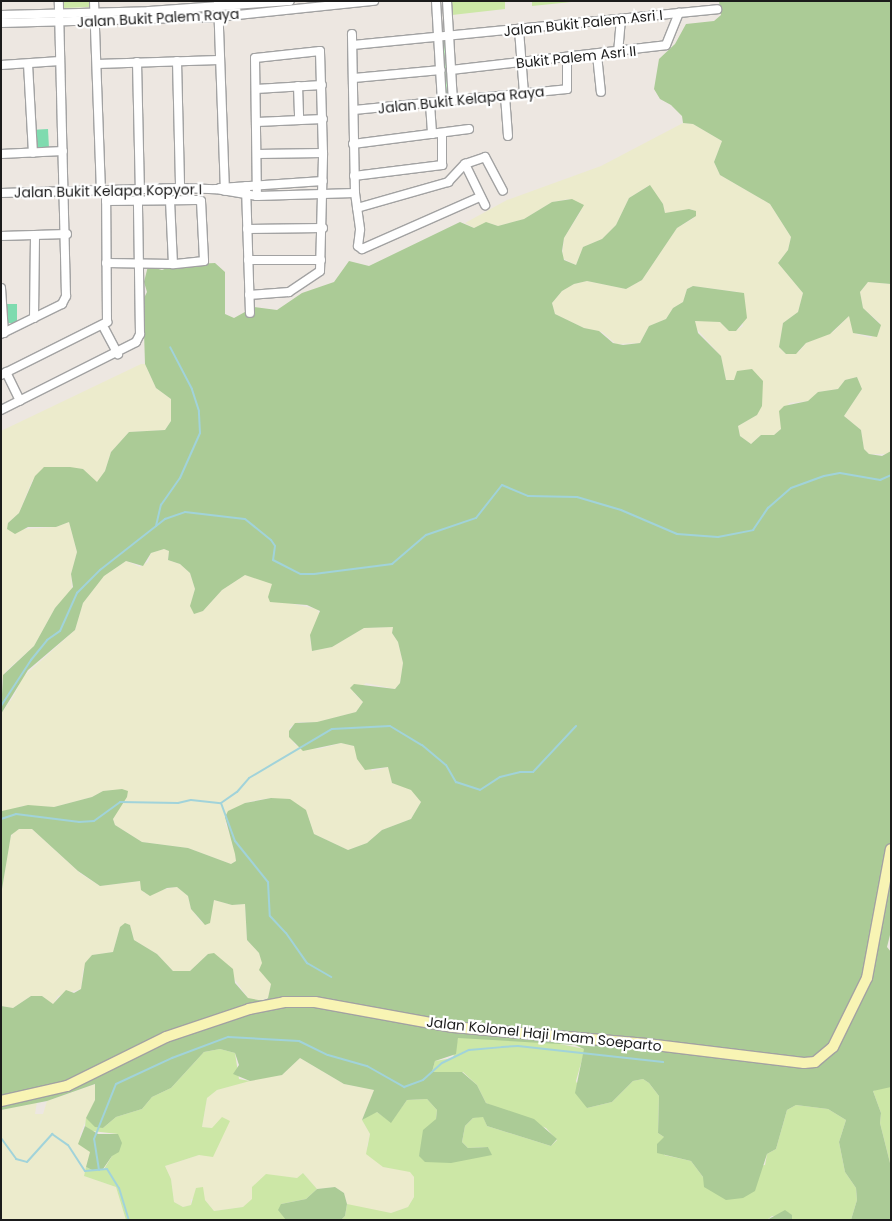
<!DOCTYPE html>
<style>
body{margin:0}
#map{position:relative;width:892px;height:1221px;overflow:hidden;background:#ede7e1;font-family:Poppins,sans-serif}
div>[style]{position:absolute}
.farmland>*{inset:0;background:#ecebcc}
.grass>*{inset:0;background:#cce7a6}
.forest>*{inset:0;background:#abcb96}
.park>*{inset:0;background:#bef8bd}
.pitch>*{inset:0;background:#7fdbaf;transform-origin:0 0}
.stream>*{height:2px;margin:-1px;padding:0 1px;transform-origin:1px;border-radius:1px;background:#a1d3da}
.roads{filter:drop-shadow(1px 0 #a2a2a2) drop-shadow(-1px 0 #a2a2a2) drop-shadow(0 1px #a2a2a2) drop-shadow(0 -1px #a2a2a2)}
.street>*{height:8px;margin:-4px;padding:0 4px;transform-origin:4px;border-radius:4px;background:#fff}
.secondary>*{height:10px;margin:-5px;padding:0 5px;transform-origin:5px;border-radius:5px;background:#f8f4b4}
span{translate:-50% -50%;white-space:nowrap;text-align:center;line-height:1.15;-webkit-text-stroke:4.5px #fff;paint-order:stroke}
.street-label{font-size:14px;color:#1b1b1b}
.frame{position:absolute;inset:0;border:2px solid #1b1b1b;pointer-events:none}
</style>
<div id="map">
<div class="farmland">
<div style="clip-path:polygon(683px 123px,693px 124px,722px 141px,714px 162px,720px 175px,770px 204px,791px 237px,788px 250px,778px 263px,803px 293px,798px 312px,783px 323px,779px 347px,786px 354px,799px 352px,806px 343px,833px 332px,849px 316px,856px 334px,871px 338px,880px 323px,863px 308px,860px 292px,868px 282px,891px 284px,891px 451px,888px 454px,869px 454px,864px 449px,861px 430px,844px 416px,862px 389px,857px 377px,845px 380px,838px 389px,818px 392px,809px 401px,789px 403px,781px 429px,774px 435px,761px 435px,751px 444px,740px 436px,738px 426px,757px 415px,734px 380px,726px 380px,721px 356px,695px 327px,695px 321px,701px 319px,720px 322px,729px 331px,736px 331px,743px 326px,738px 292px,693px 286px,687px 289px,683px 302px,673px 308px,666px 319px,649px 326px,640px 343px,616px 344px,602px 332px,584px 328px,555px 314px,552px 303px,562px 291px,574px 284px,587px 281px,626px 289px,642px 280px,677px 228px,694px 218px,692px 209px,665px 213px,663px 204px,648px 186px,629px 198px,616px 225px,602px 239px,583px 247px,576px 265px,562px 258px,564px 238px,581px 211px,569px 199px,552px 202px,524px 219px,498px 226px,489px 223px,474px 228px,465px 223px,507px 200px,601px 166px)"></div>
<div style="clip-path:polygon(141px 364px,145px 364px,156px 388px,171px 399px,171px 421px,165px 430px,129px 432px,111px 452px,105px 471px,97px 483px,83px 469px,50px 467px,32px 481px,19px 513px,8px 523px,25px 529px,56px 527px,69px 522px,77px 552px,71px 574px,72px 590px,55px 608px,34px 646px,5px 672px,1px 685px,1px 431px)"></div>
<div style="clip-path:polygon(164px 549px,169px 551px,168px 560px,180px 564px,190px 573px,195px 589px,191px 603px,203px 611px,222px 590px,245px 575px,270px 582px,288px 603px,317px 609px,320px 615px,310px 638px,312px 651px,332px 647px,364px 628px,393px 627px,392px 633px,398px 642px,403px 663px,400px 683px,395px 689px,366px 683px,354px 693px,363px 702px,356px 712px,318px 722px,299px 722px,290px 727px,289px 734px,295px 745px,319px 749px,341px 743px,354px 746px,372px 771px,389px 767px,392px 783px,411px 789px,421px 802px,411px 819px,382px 830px,367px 843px,348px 850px,314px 834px,308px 816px,271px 798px,257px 800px,245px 803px,225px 823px,235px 848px,236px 861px,231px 864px,188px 848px,142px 842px,115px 825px,113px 819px,122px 790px,103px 791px,92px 797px,54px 807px,22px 806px,1px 816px,1px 714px,14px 696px,22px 678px,75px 630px,83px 603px,104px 576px,126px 561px,140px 567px,148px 562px,151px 553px)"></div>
<div style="clip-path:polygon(22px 828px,32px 829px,81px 874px,100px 886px,140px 881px,144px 893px,177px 887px,188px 896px,191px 909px,202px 923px,210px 917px,214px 900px,232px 905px,245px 904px,247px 940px,259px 953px,271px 984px,268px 998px,255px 1002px,248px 998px,233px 977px,208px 954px,190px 971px,173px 971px,157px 954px,134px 940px,130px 925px,120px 927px,113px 952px,92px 955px,83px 970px,81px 989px,58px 996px,53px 1005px,42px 996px,31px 996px,13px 1008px,1px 1006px,1px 895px,10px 839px,13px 832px)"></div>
<div style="clip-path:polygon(300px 1058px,344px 1084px,374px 1090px,362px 1120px,370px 1134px,367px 1146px,383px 1167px,410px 1171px,414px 1177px,414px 1197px,408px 1207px,391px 1213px,365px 1210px,347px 1204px,344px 1193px,335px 1187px,317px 1189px,303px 1173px,297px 1178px,282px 1177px,243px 1207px,214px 1211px,205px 1200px,191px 1199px,191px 1205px,183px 1207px,174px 1202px,171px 1179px,165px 1166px,199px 1155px,212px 1128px,202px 1127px,207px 1098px,217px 1090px,266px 1076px,282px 1075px)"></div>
<div style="clip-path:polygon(96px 1084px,95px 1100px,80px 1134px,80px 1140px,91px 1152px,84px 1176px,116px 1187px,126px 1220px,1px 1220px,1px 1110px,37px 1102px,35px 1114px,43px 1114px,47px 1101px)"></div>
</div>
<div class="grass">
<div style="clip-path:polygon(61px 1px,90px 1px,90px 7px,62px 8px)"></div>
<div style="clip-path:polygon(451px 1px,505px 1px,505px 9px,452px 15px)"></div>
<div style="clip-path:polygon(532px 1px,581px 1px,532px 6px)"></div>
<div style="clip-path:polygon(465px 1037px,554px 1043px,585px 1049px,576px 1081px,587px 1108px,612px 1102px,633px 1081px,643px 1079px,649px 1083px,659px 1096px,658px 1133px,664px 1137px,664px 1155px,691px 1161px,703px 1177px,765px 1165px,767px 1154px,776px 1149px,787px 1110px,796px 1105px,828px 1109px,846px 1120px,839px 1142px,845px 1172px,856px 1188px,857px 1200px,851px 1220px,792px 1220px,791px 1215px,772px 1216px,767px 1220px,341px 1220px,345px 1216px,347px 1204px,391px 1213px,408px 1207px,414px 1197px,414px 1177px,410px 1172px,383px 1167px,366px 1154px,370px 1134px,362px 1120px,371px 1113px,377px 1112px,391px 1122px,407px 1100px,427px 1099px,437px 1110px,436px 1119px,419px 1156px,491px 1155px,488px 1147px,468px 1148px,462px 1142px,465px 1126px,473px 1118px,483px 1116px,487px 1126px,551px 1146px,557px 1140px,546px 1128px,486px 1103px,477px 1085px,463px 1072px,432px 1072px,435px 1061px,453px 1058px,458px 1038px)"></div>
<div style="clip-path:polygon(220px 1049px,235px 1053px,239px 1079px,250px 1081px,217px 1090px,207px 1098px,202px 1127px,212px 1128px,222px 1117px,230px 1121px,213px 1157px,199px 1155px,165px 1166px,171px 1179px,174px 1202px,183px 1207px,191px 1205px,196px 1188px,203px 1187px,205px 1200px,214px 1211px,243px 1207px,252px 1199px,252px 1187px,266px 1174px,297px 1178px,303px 1173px,317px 1189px,306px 1199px,281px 1204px,286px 1220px,126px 1220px,116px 1187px,84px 1176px,86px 1167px,94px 1171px,104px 1169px,112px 1156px,118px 1134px,92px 1131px,85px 1126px,86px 1118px,103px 1128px,116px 1117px,142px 1109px,152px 1097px,171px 1088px,204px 1052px)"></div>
<div style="clip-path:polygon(882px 1087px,891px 1087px,891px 1167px,880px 1123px,881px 1113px,873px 1091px)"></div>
</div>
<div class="forest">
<div style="clip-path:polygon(719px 1px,891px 1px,891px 284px,868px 282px,860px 292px,863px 308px,881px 325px,877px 337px,853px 333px,849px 316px,830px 334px,806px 343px,796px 354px,786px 354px,779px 347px,783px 323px,798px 312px,803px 293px,778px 263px,788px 250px,791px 237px,770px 204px,720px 175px,714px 162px,722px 141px,693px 124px,683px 123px,682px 116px,671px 105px,660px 99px,654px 89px,659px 59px,675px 44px,686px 24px,714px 21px,721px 15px)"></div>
<div style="clip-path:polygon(650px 185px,663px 204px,665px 213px,689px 209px,696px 211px,696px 216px,677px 228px,642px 280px,626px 289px,587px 281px,574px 284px,562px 291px,552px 303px,555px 314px,584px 328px,599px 331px,613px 343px,623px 345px,640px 343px,649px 326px,666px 319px,673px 308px,683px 302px,687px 289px,693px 286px,744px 293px,747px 318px,736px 331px,729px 331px,720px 322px,695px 321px,698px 333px,721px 356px,726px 380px,734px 380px,737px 371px,752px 369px,763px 381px,762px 406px,757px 415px,738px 426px,740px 436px,751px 444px,761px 435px,774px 435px,781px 429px,779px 411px,784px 406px,808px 401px,818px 392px,838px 389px,845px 380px,857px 377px,862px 389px,844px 416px,861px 430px,864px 449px,869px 454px,882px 456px,891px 451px,891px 931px,887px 947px,891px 952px,891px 1087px,873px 1091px,881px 1113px,880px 1123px,891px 1167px,891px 1220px,851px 1220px,857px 1200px,856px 1188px,845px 1172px,839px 1142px,846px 1120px,828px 1109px,796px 1105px,787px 1110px,776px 1149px,767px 1154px,755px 1191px,743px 1198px,726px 1200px,704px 1187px,703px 1177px,691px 1161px,657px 1153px,657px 1144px,664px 1137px,658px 1133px,659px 1096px,649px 1083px,643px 1079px,633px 1081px,612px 1102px,587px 1108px,575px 1093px,584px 1049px,575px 1045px,458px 1038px,456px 1054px,435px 1061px,432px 1072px,462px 1072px,477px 1085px,486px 1103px,534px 1119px,557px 1139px,551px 1146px,487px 1126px,483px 1117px,473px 1118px,465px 1126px,462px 1142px,468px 1148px,488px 1147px,492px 1155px,451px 1163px,425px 1162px,419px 1156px,423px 1130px,436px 1119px,437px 1110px,427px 1099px,407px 1100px,391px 1123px,377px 1112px,362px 1120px,374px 1090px,344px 1084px,300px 1058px,282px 1075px,250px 1081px,233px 1074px,239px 1065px,235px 1053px,220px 1049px,204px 1052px,171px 1088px,152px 1097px,142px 1109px,116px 1117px,103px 1128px,95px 1127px,86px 1118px,95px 1100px,95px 1084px,47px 1101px,1px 1110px,1px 1006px,13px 1008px,31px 996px,42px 996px,53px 1004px,66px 990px,74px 993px,81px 989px,85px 963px,92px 955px,113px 952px,120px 927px,125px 923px,130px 925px,134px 940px,157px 954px,173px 971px,190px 971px,208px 954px,214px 953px,233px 969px,235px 983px,248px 998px,264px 1001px,268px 998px,271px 984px,259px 970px,262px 963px,259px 953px,247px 940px,245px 904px,232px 905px,214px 900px,210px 923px,205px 925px,191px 909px,188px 896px,177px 887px,167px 888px,150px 896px,141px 890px,140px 881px,100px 886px,78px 871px,32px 829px,19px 829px,11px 835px,1px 895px,2px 811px,28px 805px,54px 807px,92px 797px,103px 791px,122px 789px,128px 791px,127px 797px,113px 819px,115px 825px,142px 842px,188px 848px,231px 864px,236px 861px,235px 854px,225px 817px,228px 811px,245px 803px,271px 798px,290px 799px,306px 810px,314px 834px,348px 850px,367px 843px,382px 830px,411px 819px,421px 802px,411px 790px,392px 783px,388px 767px,365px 770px,357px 759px,354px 746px,341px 743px,303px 751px,289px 737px,289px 731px,295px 723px,317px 722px,356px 712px,363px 702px,350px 688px,354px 684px,395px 689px,400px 683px,403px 663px,398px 642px,392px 633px,393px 627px,364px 628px,332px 647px,312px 651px,310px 635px,320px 611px,307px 605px,270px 602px,268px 597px,272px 584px,245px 575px,222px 590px,203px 611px,194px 614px,190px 606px,195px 589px,190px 573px,180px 564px,168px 560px,169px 551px,164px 549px,151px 553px,143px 566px,126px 561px,104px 576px,83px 603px,75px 630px,28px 670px,1px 714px,3px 675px,34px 646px,55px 608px,73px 587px,71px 574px,77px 552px,69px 522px,56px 527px,28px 527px,15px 534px,7px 529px,8px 523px,19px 513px,35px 476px,44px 467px,70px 467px,83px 469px,97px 482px,105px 471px,111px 452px,129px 432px,165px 430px,171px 421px,171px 399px,156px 388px,145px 364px,143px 300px,147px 292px,144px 282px,148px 266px,162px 270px,175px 265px,215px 263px,225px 272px,225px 314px,234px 318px,254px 307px,277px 310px,302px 293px,334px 282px,349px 261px,369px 266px,460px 222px,474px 228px,486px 222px,498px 226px,524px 219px,552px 202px,572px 199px,584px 205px,564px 238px,562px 251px,564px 260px,576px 265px,583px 247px,602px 239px,616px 225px,629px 198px)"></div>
<div style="clip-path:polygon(85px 1126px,98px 1134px,118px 1134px,122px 1143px,119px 1152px,112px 1156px,103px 1169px,94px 1171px,86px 1167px,90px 1152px,78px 1144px)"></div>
<div style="clip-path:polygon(335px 1187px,344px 1193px,347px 1204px,345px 1216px,341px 1220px,286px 1220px,278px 1210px,281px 1204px,306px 1199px,317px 1189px)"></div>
<div style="clip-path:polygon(785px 1210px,792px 1215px,792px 1220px,767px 1220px)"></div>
</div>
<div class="park">
<div style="clip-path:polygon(440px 41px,446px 41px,451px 97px,444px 98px)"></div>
</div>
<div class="pitch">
<div style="left:48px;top:129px;width:20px;height:13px;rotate:87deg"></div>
<div style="left:3px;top:304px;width:14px;height:19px"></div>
</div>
<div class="stream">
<div style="left:156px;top:526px;width:22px;rotate:-77deg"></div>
<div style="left:161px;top:505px;width:33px;rotate:-55deg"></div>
<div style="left:180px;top:478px;width:49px;rotate:-66deg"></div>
<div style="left:200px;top:433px;width:22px;rotate:-93deg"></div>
<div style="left:199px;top:411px;width:23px;rotate:-108deg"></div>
<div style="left:192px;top:389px;width:47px;rotate:-117.6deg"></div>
<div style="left:1px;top:706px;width:55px;rotate:-56.9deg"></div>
<div style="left:31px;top:660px;width:26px;rotate:-51deg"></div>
<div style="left:47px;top:640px;width:16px;rotate:-35deg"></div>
<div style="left:60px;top:631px;width:42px;rotate:-65.9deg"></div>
<div style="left:77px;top:593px;width:33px;rotate:-45deg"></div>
<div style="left:100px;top:570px;width:83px;rotate:-38.1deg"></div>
<div style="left:165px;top:519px;width:21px;rotate:-19deg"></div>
<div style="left:185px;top:512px;width:60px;rotate:6.7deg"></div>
<div style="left:245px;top:519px;width:33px;rotate:39deg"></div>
<div style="left:271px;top:540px;width:7px;rotate:56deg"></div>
<div style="left:275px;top:546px;width:14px;rotate:98deg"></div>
<div style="left:273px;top:560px;width:31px;rotate:27deg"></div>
<div style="left:301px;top:574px;width:13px"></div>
<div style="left:314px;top:574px;width:79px;rotate:-7.3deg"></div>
<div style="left:392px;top:564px;width:45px;rotate:-40.5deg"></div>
<div style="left:426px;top:535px;width:53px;rotate:-18.8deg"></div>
<div style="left:476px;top:518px;width:42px;rotate:-51.8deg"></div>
<div style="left:502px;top:485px;width:28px;rotate:23deg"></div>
<div style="left:528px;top:496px;width:49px;rotate:1.2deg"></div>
<div style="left:577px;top:497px;width:46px;rotate:16.5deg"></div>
<div style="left:621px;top:510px;width:61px;rotate:23.2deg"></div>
<div style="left:677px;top:534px;width:41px;rotate:4.2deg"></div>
<div style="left:718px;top:537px;width:36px;rotate:-11deg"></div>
<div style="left:753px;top:530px;width:27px;rotate:-56deg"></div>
<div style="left:768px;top:508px;width:30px;rotate:-41deg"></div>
<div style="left:791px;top:488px;width:35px;rotate:-20deg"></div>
<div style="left:824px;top:476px;width:16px;rotate:-11deg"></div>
<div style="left:840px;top:473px;width:41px;rotate:9.9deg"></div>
<div style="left:880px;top:480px;width:12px;rotate:-24deg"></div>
<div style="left:221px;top:803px;width:40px;rotate:69.8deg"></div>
<div style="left:235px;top:841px;width:53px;rotate:51.2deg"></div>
<div style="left:268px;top:882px;width:34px;rotate:87deg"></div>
<div style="left:270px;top:916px;width:23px;rotate:47deg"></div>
<div style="left:286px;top:933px;width:37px;rotate:55deg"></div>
<div style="left:307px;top:963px;width:28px;rotate:30deg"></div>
<div style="left:1px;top:819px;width:16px;rotate:-18deg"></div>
<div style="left:16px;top:814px;width:64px;rotate:7.2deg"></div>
<div style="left:79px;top:822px;width:15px;rotate:-4deg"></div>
<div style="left:94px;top:821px;width:32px;rotate:-36deg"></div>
<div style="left:120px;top:802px;width:58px;rotate:1deg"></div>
<div style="left:178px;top:803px;width:13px;rotate:-13deg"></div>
<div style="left:191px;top:800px;width:30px;rotate:6deg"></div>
<div style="left:221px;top:803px;width:19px;rotate:-35deg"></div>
<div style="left:237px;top:792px;width:18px;rotate:-49deg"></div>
<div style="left:249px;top:778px;width:96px;rotate:-30.6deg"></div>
<div style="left:332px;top:729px;width:58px;rotate:-3deg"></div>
<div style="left:390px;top:726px;width:37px;rotate:31deg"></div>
<div style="left:422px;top:745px;width:31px;rotate:40deg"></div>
<div style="left:446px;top:765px;width:20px;rotate:60deg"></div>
<div style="left:456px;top:782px;width:25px;rotate:18deg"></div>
<div style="left:480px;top:790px;width:24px;rotate:-33deg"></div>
<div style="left:500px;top:777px;width:21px;rotate:-14deg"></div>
<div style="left:520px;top:772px;width:13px"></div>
<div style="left:533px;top:772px;width:63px;rotate:-46.9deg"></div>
<div style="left:1px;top:1138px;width:26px;rotate:54deg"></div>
<div style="left:16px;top:1159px;width:11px;rotate:15deg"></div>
<div style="left:27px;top:1162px;width:38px;rotate:-48deg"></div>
<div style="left:52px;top:1134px;width:19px;rotate:35deg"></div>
<div style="left:68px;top:1145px;width:31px;rotate:57deg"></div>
<div style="left:85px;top:1171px;width:22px;rotate:-5deg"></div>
<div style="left:107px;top:1169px;width:22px;rotate:58deg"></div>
<div style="left:119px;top:1188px;width:34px;rotate:73deg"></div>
<div style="left:99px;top:1170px;width:31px;rotate:-99deg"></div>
<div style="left:94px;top:1139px;width:59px;rotate:-68.2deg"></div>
<div style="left:116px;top:1084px;width:62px;rotate:-24.9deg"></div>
<div style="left:172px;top:1058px;width:60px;rotate:-20.6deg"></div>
<div style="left:228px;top:1037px;width:71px;rotate:3.2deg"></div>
<div style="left:299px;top:1041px;width:32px;rotate:26deg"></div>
<div style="left:328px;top:1055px;width:41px;rotate:15.8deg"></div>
<div style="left:367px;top:1066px;width:43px;rotate:29.6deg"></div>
<div style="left:404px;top:1087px;width:20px;rotate:-20deg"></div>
<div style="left:423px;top:1080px;width:25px;rotate:-42deg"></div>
<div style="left:442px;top:1063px;width:30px;rotate:-26deg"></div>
<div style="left:469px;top:1050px;width:33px;rotate:-5deg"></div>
<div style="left:502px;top:1047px;width:16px;rotate:-4deg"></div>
<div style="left:518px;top:1046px;width:146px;rotate:6.3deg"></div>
</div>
<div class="roads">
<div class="street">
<div style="left:94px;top:1px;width:190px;rotate:87.9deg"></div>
<div style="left:218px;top:1px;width:190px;rotate:87.9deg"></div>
<div style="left:436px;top:1px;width:101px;rotate:86.6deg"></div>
<div style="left:447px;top:1px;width:100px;rotate:86.6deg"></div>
<div style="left:1px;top:15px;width:148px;rotate:-1.5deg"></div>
<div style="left:149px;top:11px;width:141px;rotate:-4.1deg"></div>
<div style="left:1px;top:23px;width:217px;rotate:-1.6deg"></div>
<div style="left:218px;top:17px;width:157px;rotate:-5.9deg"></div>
<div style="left:519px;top:30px;width:63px;rotate:85.5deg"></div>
<div style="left:353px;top:45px;width:366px;rotate:-5.6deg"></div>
<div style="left:618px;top:53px;width:33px;rotate:-85deg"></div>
<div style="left:597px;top:55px;width:37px;rotate:84deg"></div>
<div style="left:177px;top:61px;width:127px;rotate:88.6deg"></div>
<div style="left:137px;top:62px;width:128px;rotate:88.7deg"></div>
<div style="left:28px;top:64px;width:89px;rotate:86.8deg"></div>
<div style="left:97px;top:64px;width:122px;rotate:-1.9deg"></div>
<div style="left:1px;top:65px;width:59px;rotate:-3.9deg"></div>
<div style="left:451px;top:70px;width:216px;rotate:-6.6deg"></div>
<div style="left:666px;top:45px;width:35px;rotate:-68deg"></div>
<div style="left:354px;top:78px;width:87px;rotate:-5.3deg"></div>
<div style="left:298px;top:86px;width:34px;rotate:88deg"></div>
<div style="left:256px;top:89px;width:66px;rotate:-3.5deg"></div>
<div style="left:505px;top:96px;width:40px;rotate:85.7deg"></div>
<div style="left:430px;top:104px;width:30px;rotate:86deg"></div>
<div style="left:354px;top:110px;width:214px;rotate:-5.6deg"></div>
<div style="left:567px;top:89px;width:30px;rotate:-90deg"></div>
<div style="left:257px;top:122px;width:66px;rotate:-2.6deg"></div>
<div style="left:353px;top:144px;width:117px;rotate:-7.4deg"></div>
<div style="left:1px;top:154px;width:62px;rotate:-2.8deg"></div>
<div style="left:257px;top:154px;width:66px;rotate:-0.9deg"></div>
<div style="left:465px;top:164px;width:46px;rotate:64deg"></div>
<div style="left:354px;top:176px;width:89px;rotate:-7.1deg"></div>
<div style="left:442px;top:165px;width:32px;rotate:-90deg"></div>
<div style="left:246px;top:186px;width:127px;rotate:88.2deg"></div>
<div style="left:220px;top:188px;width:103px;rotate:-3.9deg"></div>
<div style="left:1px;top:193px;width:179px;rotate:-1.6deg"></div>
<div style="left:180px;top:188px;width:36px;rotate:2deg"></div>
<div style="left:216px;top:189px;width:42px;rotate:9.7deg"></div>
<div style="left:257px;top:196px;width:98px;rotate:-1.8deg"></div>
<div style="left:355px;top:193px;width:159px;rotate:-91.1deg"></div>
<div style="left:355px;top:193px;width:37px;rotate:82deg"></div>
<div style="left:360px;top:230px;width:16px;rotate:97deg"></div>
<div style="left:358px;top:246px;width:5px;rotate:37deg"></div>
<div style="left:362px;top:249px;width:129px;rotate:-23.8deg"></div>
<div style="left:106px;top:201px;width:91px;rotate:-0.6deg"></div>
<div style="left:197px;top:200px;width:4px;rotate:14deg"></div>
<div style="left:201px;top:201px;width:60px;rotate:87.1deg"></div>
<div style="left:204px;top:261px;width:31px;rotate:174deg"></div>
<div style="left:173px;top:264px;width:63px;rotate:-92.7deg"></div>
<div style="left:357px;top:208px;width:95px;rotate:-15.9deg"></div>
<div style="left:448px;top:182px;width:25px;rotate:-47deg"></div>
<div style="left:465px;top:164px;width:21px;rotate:-19deg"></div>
<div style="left:485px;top:157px;width:38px;rotate:62deg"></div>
<div style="left:247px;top:229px;width:76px;rotate:-0.8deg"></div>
<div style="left:1px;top:236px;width:66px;rotate:-1.7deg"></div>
<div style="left:248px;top:260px;width:73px"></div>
<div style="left:106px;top:263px;width:67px;rotate:0.9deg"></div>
<div style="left:1px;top:288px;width:45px;rotate:86.2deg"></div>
<div style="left:249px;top:295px;width:40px;rotate:-4.3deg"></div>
<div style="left:289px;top:292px;width:37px;rotate:-34deg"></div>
<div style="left:320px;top:271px;width:118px;rotate:-88.5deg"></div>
<div style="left:323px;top:153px;width:102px;rotate:-91.7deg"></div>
<div style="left:320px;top:51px;width:65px;rotate:173.9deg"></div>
<div style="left:255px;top:58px;width:138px;rotate:89.2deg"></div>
<div style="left:34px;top:318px;width:82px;rotate:-89.3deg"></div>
<div style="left:103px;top:326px;width:32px;rotate:62deg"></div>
<div style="left:1px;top:334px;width:68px;rotate:-26.2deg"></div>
<div style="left:62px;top:304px;width:9px;rotate:-63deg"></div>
<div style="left:66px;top:296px;width:295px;rotate:-91.4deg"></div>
<div style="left:6px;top:372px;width:32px;rotate:64deg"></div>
<div style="left:1px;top:375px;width:119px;rotate:-26.6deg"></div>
<div style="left:107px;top:322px;width:131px;rotate:-90.4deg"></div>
<div style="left:1px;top:410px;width:151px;rotate:-26.7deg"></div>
<div style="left:136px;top:342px;width:9px;rotate:-63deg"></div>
<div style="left:140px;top:334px;width:132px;rotate:-90.9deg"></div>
</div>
<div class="secondary">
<div style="left:1px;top:1101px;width:68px;rotate:-12.8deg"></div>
<div style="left:67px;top:1086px;width:110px;rotate:-26.3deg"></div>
<div style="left:166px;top:1037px;width:88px;rotate:-18.6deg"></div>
<div style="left:249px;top:1009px;width:36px;rotate:-11deg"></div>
<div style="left:284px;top:1002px;width:31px"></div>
<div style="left:315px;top:1002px;width:140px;rotate:10.3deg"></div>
<div style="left:453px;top:1027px;width:195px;rotate:5deg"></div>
<div style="left:647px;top:1044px;width:158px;rotate:6.9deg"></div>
<div style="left:804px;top:1063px;width:11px;rotate:-5deg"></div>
<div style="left:815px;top:1062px;width:23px;rotate:-40deg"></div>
<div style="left:833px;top:1047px;width:77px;rotate:-63.8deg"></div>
<div style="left:867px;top:978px;width:131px;rotate:-79.5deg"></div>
</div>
</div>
<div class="street-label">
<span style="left:158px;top:18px;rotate:-3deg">Jalan Bukit Palem Raya</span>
<span style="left:583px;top:23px;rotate:-6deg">Jalan Bukit Palem Asri I</span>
<span style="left:576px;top:57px;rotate:-6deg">Bukit Palem Asri II</span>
<span style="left:461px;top:100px;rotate:-6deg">Jalan Bukit Kelapa Raya</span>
<span style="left:108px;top:191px;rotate:-1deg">Jalan Bukit Kelapa Kopyor I</span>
<span style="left:544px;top:1034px;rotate:6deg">Jalan Kolonel Haji Imam Soeparto</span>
</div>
<div class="frame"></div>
</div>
